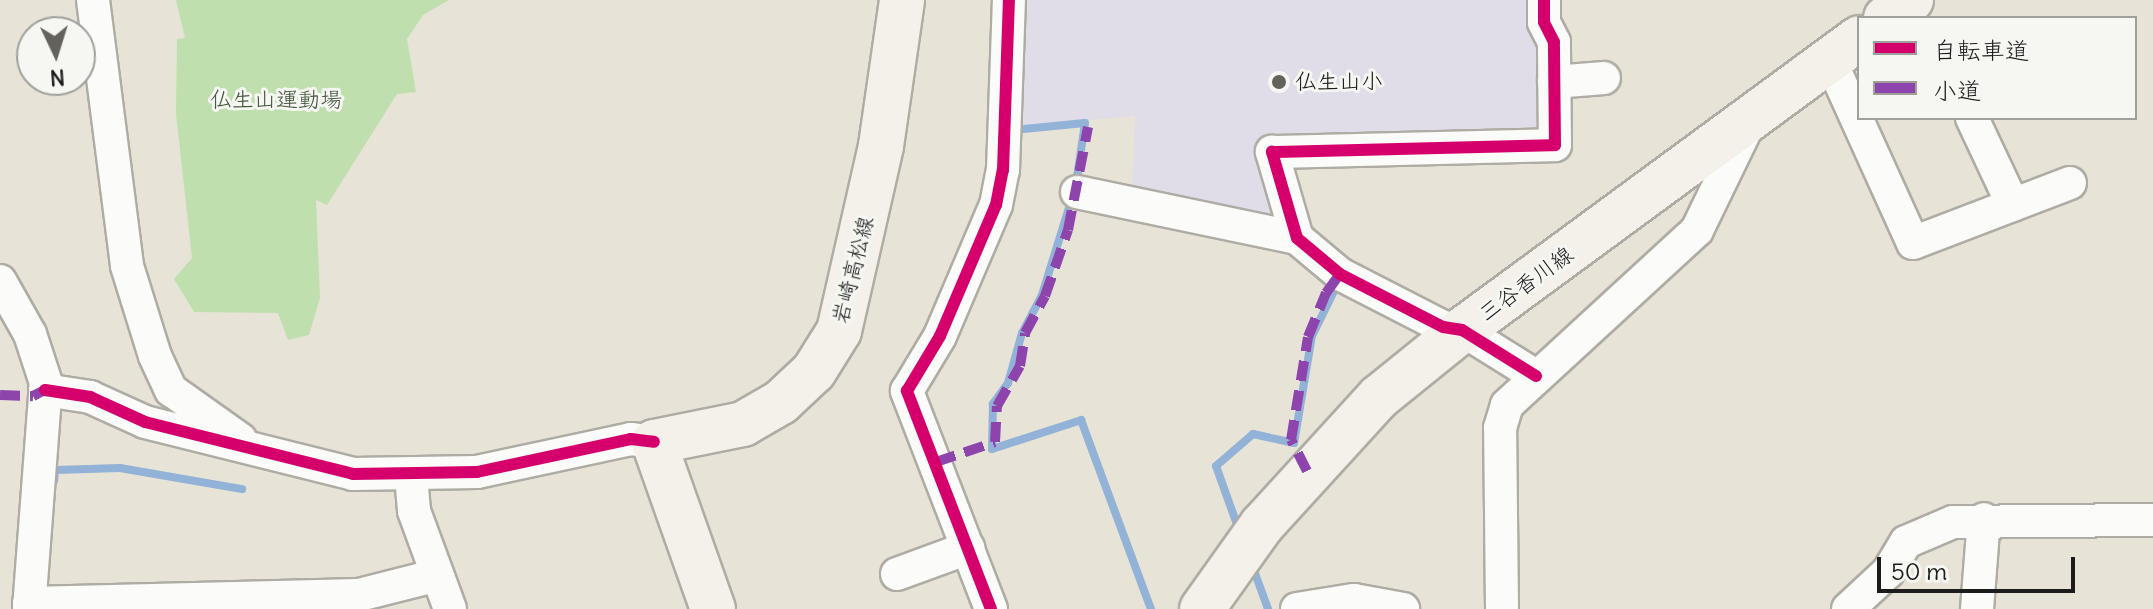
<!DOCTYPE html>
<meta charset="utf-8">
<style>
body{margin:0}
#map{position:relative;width:2153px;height:609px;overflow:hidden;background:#e7e3d6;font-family:Delius,"Klee One",sans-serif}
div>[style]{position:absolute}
.built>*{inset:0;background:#e0dce8}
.green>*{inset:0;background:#c0dfaf}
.stream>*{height:8px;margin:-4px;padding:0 4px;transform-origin:4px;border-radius:4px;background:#92b2d7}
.roads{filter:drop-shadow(2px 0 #aeaca4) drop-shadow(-2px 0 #aeaca4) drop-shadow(0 2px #aeaca4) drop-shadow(0 -2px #aeaca4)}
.street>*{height:32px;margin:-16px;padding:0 16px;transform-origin:16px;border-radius:16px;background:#fbfbf9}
.secondary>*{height:44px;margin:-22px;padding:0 22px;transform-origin:22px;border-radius:22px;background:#f3f1ea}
.quiet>*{height:10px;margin-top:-5px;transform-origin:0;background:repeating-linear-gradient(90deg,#8e44ad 0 20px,transparent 0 30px)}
.cycleway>*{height:12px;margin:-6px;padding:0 6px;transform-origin:6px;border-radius:6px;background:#d6006c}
.dots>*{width:22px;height:22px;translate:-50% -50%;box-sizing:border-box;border:4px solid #f6f6f2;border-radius:50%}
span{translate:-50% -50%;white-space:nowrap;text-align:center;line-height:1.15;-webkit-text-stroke:6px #f6f6f2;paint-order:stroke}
.poi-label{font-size:22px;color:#1c1c1c}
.left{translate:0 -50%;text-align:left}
.park-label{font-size:22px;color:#44563e}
.street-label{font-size:22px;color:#1c1c1c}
.legend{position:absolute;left:1857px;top:16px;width:280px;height:104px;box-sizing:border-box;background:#f6f6f2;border:2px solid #9f9f9c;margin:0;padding:10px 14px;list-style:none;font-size:24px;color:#1c1c1c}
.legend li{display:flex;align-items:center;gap:16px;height:40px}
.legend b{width:40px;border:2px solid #9f9f9c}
.north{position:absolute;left:16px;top:16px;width:80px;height:80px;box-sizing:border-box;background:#f6f6f2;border:2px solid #9f9f9c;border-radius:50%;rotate:176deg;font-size:22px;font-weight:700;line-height:32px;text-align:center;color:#1c1c1c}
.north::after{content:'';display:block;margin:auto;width:28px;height:36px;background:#63625d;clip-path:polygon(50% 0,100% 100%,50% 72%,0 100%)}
.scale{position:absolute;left:1877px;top:557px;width:198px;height:36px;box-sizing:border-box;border:4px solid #1c1c1c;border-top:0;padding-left:10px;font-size:24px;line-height:28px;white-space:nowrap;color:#1c1c1c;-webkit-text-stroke:6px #f6f6f2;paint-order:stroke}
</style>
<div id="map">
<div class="built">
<div style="clip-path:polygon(1021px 0,1535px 0,1542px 49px,1543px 138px,1280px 145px,1276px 211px,1259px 220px,1132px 193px,1135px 116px,1014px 126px)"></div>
</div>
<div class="green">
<div style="clip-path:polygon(176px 0,449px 0,423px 15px,407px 39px,416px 92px,397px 94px,327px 205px,316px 200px,320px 298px,309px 335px,288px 340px,278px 313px,194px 312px,174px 279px,192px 258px,176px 114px,177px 39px,185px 38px)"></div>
</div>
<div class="stream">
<div style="left:1013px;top:130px;width:72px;rotate:-5.6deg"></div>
<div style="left:1085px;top:123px;width:62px;rotate:98.4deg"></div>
<div style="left:1072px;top:198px;width:102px;rotate:107.2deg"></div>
<div style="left:1042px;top:295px;width:43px;rotate:117.8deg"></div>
<div style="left:1022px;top:333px;width:52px;rotate:105.6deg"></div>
<div style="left:1008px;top:383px;width:26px;rotate:126deg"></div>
<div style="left:993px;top:404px;width:45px;rotate:91.3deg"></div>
<div style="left:992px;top:449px;width:94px;rotate:-18deg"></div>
<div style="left:1081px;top:420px;width:202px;rotate:69.7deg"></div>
<div style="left:54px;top:481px;width:11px;rotate:-85deg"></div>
<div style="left:55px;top:470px;width:65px;rotate:-1.8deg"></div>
<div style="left:120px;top:468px;width:124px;rotate:9.8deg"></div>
<div style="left:1240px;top:533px;width:71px;rotate:-109.7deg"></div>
<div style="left:1216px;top:466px;width:49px;rotate:-40.9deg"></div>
<div style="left:1253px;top:434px;width:42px;rotate:12.4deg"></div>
<div style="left:1294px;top:443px;width:109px;rotate:-80.5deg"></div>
<div style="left:1312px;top:336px;width:59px;rotate:-63.9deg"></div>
<div style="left:1252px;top:565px;width:47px;rotate:70deg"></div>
</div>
<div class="roads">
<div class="street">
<div style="left:93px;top:0;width:268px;rotate:82.7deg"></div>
<div style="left:127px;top:266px;width:94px;rotate:72.7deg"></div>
<div style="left:155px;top:356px;width:38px;rotate:65deg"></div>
<div style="left:171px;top:390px;width:85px;rotate:35.4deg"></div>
<div style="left:1830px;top:60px;width:201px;rotate:65.6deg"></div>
<div style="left:1913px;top:243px;width:168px;rotate:-20.9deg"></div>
<div style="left:1554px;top:82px;width:50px;rotate:-4.6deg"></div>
<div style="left:1972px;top:118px;width:96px;rotate:64.8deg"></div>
<div style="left:1077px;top:192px;width:225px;rotate:11.8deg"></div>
<div style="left:0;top:281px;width:61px;rotate:60.5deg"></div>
<div style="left:30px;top:334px;width:52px;rotate:71.9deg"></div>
<div style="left:46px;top:383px;width:227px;rotate:94.3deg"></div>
<div style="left:1536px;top:376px;width:87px;rotate:-148.1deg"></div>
<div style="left:1462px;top:330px;width:19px;rotate:-171deg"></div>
<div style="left:1443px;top:327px;width:116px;rotate:-152.8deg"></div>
<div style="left:1340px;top:274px;width:56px;rotate:-140.1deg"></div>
<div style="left:1297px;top:238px;width:90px;rotate:-106.2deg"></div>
<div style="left:1272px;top:152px;width:283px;rotate:-1.4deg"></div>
<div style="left:1555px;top:145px;width:103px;rotate:-90.6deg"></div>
<div style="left:1554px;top:42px;width:22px;rotate:-117deg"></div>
<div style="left:1544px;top:22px;width:22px;rotate:-90deg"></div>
<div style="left:45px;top:390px;width:46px;rotate:8.8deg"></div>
<div style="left:90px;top:397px;width:60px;rotate:24.4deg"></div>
<div style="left:145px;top:422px;width:214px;rotate:14deg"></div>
<div style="left:353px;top:474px;width:124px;rotate:-0.9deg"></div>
<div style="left:477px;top:472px;width:157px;rotate:-12.1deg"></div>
<div style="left:631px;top:439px;width:23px;rotate:7deg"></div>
<div style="left:411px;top:476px;width:35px;rotate:85deg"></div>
<div style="left:414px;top:511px;width:104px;rotate:69.8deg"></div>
<div style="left:897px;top:574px;width:76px;rotate:-20.1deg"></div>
<div style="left:29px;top:603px;width:330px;rotate:-1.4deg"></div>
<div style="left:359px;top:595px;width:81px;rotate:-14.2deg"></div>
<div style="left:991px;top:609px;width:234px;rotate:-111.1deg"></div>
<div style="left:907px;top:391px;width:64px;rotate:-59deg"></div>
<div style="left:940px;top:336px;width:142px;rotate:-66.9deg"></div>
<div style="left:996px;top:205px;width:36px;rotate:-79deg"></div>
<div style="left:1003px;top:170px;width:170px;rotate:-88deg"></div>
<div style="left:1297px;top:609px;width:58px;rotate:-9deg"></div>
<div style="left:1354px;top:600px;width:50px;rotate:10.4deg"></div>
<div style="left:1502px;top:609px;width:181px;rotate:-90.6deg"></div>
<div style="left:1500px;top:428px;width:24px;rotate:-73deg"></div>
<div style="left:1507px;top:405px;width:258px;rotate:-42.6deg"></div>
<div style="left:1697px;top:230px;width:121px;rotate:-64.1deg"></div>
<div style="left:1848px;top:609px;width:54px;rotate:-42.8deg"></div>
<div style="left:1888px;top:572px;width:35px;rotate:-59deg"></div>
<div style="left:1906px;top:542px;width:51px;rotate:-23.1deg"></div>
<div style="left:1953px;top:522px;width:200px;rotate:-0.6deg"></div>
<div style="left:1977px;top:609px;width:90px;rotate:-85.6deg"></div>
</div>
<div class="secondary">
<div style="left:1886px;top:18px;width:31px;rotate:-36deg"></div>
<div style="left:713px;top:609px;width:177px;rotate:-109.5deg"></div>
<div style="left:654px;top:442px;width:91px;rotate:-11.4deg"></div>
<div style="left:743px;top:424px;width:44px;rotate:-30.1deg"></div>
<div style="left:781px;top:402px;width:45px;rotate:-43.2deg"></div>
<div style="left:814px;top:371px;width:47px;rotate:-58deg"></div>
<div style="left:839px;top:331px;width:190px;rotate:-77.2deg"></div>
<div style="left:881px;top:146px;width:148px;rotate:-81.8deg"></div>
<div style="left:1202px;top:609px;width:103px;rotate:-54.5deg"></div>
<div style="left:1262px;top:525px;width:173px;rotate:-47.6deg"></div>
<div style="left:1379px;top:397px;width:107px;rotate:-38.9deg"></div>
<div style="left:1462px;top:330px;width:493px;rotate:-36.3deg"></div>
</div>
</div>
<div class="quiet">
<div style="left:0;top:395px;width:33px;rotate:2deg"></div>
<div style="left:33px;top:396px;width:13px;rotate:-27deg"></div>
<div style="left:936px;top:462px;width:62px;rotate:-18.7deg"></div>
<div style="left:995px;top:442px;width:36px;rotate:-87deg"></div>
<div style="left:997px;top:406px;width:46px;rotate:-60.1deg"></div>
<div style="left:1020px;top:366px;width:33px;rotate:-81deg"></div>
<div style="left:1025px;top:333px;width:42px;rotate:-61.6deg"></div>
<div style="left:1045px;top:296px;width:70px;rotate:-70.8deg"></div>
<div style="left:1068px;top:230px;width:105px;rotate:-79deg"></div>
<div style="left:1307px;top:471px;width:35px;rotate:-117deg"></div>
<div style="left:1291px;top:440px;width:104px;rotate:-80.6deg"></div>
<div style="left:1308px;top:337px;width:48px;rotate:-67.8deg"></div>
<div style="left:1326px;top:293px;width:24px;rotate:-54deg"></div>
</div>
<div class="cycleway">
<div style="left:1536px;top:376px;width:87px;rotate:-148.1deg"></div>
<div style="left:1462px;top:330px;width:19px;rotate:-171deg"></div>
<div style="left:1443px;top:327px;width:116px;rotate:-152.8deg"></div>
<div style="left:1340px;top:274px;width:56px;rotate:-140.1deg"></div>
<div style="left:1297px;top:238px;width:90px;rotate:-106.2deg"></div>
<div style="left:1272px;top:152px;width:283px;rotate:-1.4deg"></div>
<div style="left:1555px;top:145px;width:103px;rotate:-90.6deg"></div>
<div style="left:1554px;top:42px;width:22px;rotate:-117deg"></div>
<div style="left:1544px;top:22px;width:22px;rotate:-90deg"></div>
<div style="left:45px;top:390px;width:46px;rotate:8.8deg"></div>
<div style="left:90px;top:397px;width:60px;rotate:24.4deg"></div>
<div style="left:145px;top:422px;width:214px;rotate:14deg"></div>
<div style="left:353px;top:474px;width:124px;rotate:-0.9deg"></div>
<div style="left:477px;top:472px;width:157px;rotate:-12.1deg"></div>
<div style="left:631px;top:439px;width:23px;rotate:7deg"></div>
<div style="left:991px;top:609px;width:234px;rotate:-111.1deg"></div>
<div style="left:907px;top:391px;width:64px;rotate:-59deg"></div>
<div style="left:940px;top:336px;width:142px;rotate:-66.9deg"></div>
<div style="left:996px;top:205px;width:36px;rotate:-79deg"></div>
<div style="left:1003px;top:170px;width:170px;rotate:-88deg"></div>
</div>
<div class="dots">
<div style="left:1279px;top:82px;background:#63625d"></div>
</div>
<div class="poi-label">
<span class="left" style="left:1295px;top:82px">仏生山小</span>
</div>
<div class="park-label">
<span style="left:276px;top:100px">仏生山運動場</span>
</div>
<div class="street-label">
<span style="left:853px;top:270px;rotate:-76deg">岩崎高松線</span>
<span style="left:1526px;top:284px;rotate:-36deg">三谷香川線</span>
</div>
<ul class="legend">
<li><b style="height:10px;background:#d6006c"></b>自転車道</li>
<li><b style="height:10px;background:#8e44ad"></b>小道</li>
</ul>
<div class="north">N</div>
<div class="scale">50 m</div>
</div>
